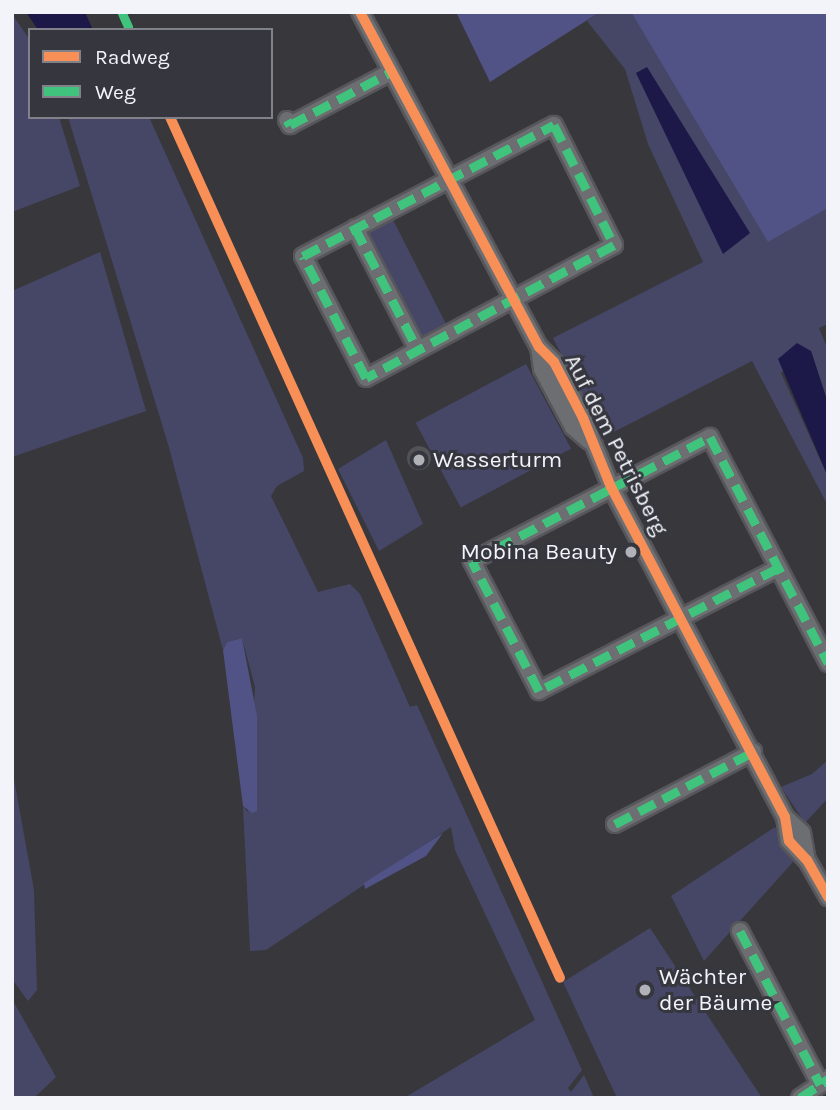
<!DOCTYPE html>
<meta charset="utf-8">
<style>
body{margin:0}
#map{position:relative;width:840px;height:1110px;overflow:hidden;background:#37373c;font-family:Karla,sans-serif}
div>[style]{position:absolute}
.green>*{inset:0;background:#464767;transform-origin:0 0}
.forest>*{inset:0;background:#515386}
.water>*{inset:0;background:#1c1848}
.building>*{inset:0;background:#525257}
.round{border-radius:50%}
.roads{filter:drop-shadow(2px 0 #56565b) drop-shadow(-2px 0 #56565b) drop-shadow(0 2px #56565b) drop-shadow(0 -2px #56565b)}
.street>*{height:16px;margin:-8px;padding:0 8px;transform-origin:8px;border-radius:8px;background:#6d6e72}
.quiet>*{height:9px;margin-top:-4.5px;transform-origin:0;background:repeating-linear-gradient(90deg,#40c37c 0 18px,transparent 0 27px)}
.cycleway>*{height:10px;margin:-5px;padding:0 5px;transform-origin:5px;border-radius:5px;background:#f78f57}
.dots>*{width:19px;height:19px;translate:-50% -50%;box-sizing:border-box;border:4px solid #35363e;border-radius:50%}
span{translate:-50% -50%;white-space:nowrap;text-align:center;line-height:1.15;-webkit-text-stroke:6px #35363e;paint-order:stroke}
.street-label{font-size:23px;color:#f3f4f9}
.poi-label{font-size:23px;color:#f3f4f9}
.left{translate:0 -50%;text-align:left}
.right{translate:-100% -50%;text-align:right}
.frame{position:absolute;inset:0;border:14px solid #f3f4f9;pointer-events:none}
.legend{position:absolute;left:28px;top:28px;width:245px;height:91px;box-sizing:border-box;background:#35363e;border:2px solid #818289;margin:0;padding:9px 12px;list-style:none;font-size:21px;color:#f3f4f9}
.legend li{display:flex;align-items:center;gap:14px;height:35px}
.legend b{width:35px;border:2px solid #818289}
</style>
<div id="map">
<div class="green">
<div style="clip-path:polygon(600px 12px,631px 12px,769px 241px,828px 208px,828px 324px,819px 328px,828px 350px,828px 403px,811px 351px,781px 373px,828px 477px,828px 506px,752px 361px,604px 437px,553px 338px,703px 262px,648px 144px,625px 69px,587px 21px)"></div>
<div style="clip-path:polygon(12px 14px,30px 40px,30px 117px,59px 117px,80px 186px,12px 212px)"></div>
<div style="clip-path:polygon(68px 117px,149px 117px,303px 458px,304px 471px,277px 486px,271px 496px,318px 592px,350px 584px,360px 594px,410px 707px,417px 705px,582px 1070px,568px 1088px,571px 1092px,584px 1075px,594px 1098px,404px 1098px,535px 1020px,455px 850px,451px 827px,266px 950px,250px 951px,243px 806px,248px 812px,255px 687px,242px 638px,227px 642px,223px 650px,168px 444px)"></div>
<div style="left:391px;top:216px;width:126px;height:38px;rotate:63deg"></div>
<div style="clip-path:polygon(100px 252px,146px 411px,12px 457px,12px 291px)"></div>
<div style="left:526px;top:364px;width:96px;height:125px;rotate:62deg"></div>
<div style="clip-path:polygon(386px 440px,423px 524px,379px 551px,338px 469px)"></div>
<div style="clip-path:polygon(828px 760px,828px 798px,805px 823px,781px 787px,812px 774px)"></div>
<div style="clip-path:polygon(12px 768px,34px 890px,37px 990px,28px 1001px,12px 979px)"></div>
<div style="clip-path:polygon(775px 827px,793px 862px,704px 961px,671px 896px)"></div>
<div style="clip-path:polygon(650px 928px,762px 1098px,617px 1098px,563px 982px)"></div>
<div style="clip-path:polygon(12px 999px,56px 1077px,34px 1098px,12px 1098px)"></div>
</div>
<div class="forest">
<div style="clip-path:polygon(456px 12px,600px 12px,490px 82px)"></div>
<div style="clip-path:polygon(631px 12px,828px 12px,828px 208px,768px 242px)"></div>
<div style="clip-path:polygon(242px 638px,257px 716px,257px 811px,252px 813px,243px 806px,223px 650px,227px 642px)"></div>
<div style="clip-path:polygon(443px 833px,426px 856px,365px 889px,364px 883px)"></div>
</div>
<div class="water">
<div style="clip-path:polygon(26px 12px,85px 12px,93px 30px,38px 30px)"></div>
<div style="clip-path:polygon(647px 67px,750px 233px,723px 254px,636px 73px)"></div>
<div style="clip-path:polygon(797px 343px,811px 351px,828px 403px,828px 477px,778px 359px)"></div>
</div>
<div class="building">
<div class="round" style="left:407px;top:446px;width:24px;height:24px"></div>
</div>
<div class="roads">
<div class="street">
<div style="left:360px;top:12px;width:380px;rotate:61.9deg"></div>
<div style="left:539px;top:347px;width:21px;rotate:45deg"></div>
<div style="left:554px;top:362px;width:63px;rotate:62.6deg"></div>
<div style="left:583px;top:418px;width:74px;rotate:67.9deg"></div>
<div style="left:611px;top:487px;width:373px;rotate:62.2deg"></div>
<div style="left:785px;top:817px;width:24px;rotate:81deg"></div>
<div style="left:789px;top:841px;width:26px;rotate:47deg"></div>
<div style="left:807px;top:860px;width:43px;rotate:60.4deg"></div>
<div style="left:287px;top:120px;width:6px;rotate:59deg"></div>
<div style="left:290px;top:125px;width:114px;rotate:-27.7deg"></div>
<div style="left:554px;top:125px;width:134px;rotate:63.4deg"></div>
<div style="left:614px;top:245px;width:281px;rotate:151.8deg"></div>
<div style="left:366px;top:378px;width:137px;rotate:-117.3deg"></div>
<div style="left:303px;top:256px;width:283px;rotate:-27.6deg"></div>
<div style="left:355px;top:228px;width:137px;rotate:62.7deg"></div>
<div style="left:539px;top:347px;width:22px;rotate:82deg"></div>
<div style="left:542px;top:369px;width:66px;rotate:61.9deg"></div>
<div style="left:573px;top:427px;width:21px;rotate:41deg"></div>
<div style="left:778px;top:568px;width:269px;rotate:152.8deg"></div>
<div style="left:539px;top:691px;width:146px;rotate:-117.3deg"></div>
<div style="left:472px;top:561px;width:268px;rotate:-27.5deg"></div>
<div style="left:710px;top:437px;width:255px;rotate:62.4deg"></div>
<div style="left:785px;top:817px;width:23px;rotate:43deg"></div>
<div style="left:802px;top:833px;width:27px;rotate:80deg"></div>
<div style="left:615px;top:824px;width:156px;rotate:-27.6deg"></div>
<div style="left:740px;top:931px;width:173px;rotate:62.4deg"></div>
<div style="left:800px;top:1098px;width:34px;rotate:-34deg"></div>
</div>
</div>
<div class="quiet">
<div style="left:122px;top:12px;width:20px;rotate:66deg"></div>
<div style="left:287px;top:120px;width:6px;rotate:59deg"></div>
<div style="left:290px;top:125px;width:114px;rotate:-27.7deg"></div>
<div style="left:554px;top:125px;width:134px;rotate:63.4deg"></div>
<div style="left:614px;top:245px;width:281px;rotate:151.8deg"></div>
<div style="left:366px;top:378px;width:137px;rotate:-117.3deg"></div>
<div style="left:303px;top:256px;width:283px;rotate:-27.6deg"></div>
<div style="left:355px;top:228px;width:137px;rotate:62.7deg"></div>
<div style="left:778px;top:568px;width:269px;rotate:152.8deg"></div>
<div style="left:539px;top:691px;width:146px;rotate:-117.3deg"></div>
<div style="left:472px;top:561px;width:268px;rotate:-27.5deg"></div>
<div style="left:710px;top:437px;width:255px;rotate:62.4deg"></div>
<div style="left:615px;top:824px;width:156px;rotate:-27.6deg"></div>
<div style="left:740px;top:931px;width:173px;rotate:62.4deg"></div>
<div style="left:800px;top:1098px;width:34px;rotate:-34deg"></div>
</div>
<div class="cycleway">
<div style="left:360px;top:12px;width:380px;rotate:61.9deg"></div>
<div style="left:539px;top:347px;width:21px;rotate:45deg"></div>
<div style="left:554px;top:362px;width:63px;rotate:62.6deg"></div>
<div style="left:583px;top:418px;width:74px;rotate:67.9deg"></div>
<div style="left:611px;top:487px;width:373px;rotate:62.2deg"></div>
<div style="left:785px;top:817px;width:24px;rotate:81deg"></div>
<div style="left:789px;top:841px;width:26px;rotate:47deg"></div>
<div style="left:807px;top:860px;width:43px;rotate:60.4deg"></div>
<div style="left:170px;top:117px;width:945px;rotate:65.63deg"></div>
</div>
<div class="dots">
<div style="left:419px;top:460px;background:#b1b2b7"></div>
<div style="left:631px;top:552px;background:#b1b2b7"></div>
<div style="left:645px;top:990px;background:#b1b2b7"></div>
</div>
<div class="street-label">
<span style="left:616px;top:445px;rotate:63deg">Auf dem Petrisberg</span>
</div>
<div class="poi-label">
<span class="left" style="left:433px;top:460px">Wasserturm</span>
<span class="right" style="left:617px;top:552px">Mobina Beauty</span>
<span class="left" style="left:659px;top:990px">Wächter<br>der Bäume</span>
</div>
<div class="frame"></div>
<ul class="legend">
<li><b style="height:9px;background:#f78f57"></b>Radweg</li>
<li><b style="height:9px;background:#40c37c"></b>Weg</li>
</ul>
</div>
